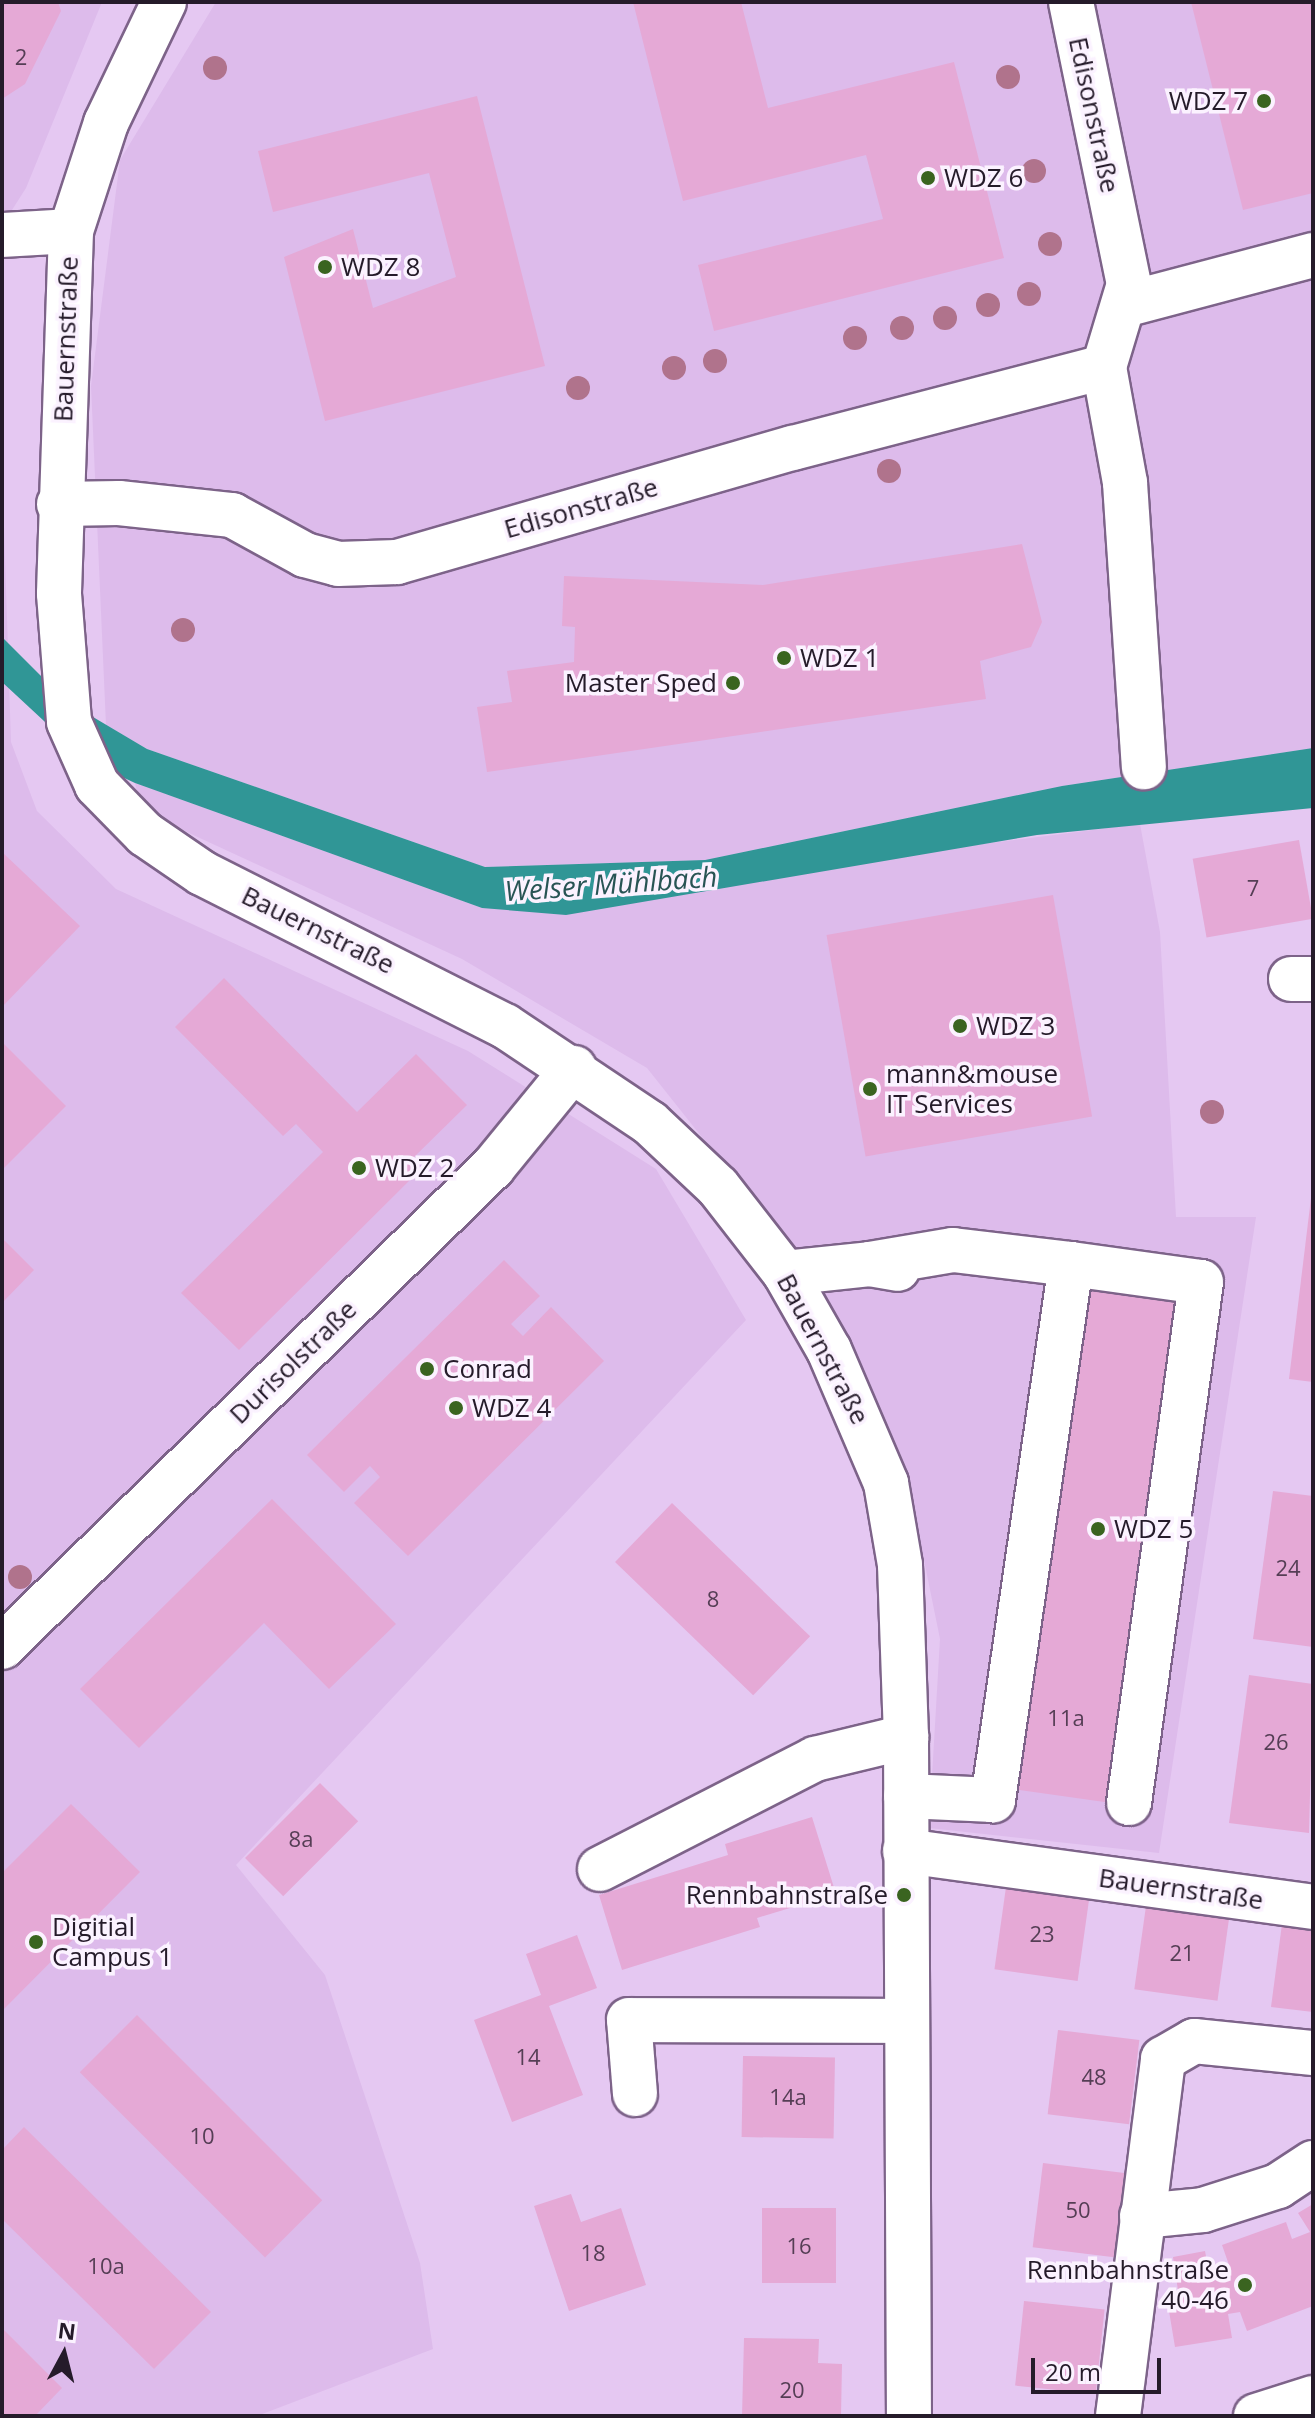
<!DOCTYPE html>
<meta charset="utf-8">
<style>
body{margin:0}
#map{position:relative;width:1315px;height:2418px;overflow:hidden;background:#e5c8f2;font-family:"Open Sans",sans-serif}
div>[style]{position:absolute}
.built>*{inset:0;background:#ddbbeb}
.water>*{inset:0;background:#309696}
.building>*{inset:0;background:#e5a9d6;transform-origin:0 0}
.roads{filter:drop-shadow(2px 0 #7d6389) drop-shadow(-2px 0 #7d6389) drop-shadow(0 2px #7d6389) drop-shadow(0 -2px #7d6389)}
.minor>*{height:44px;margin:-22px;padding:0 22px;transform-origin:22px;border-radius:22px;background:#fff}
.trees>*{width:24px;height:24px;margin:-12px;border-radius:50%;background:#b0738c}
.dots>*{width:22px;height:22px;translate:-50% -50%;box-sizing:border-box;border:4px solid #fbf2ff;border-radius:50%}
span{translate:-50% -50%;white-space:nowrap;text-align:center;line-height:1.15;-webkit-text-stroke:7px #fbf2ff;paint-order:stroke}
.number-label{font-size:22px;color:#553e55}
.number-label span{-webkit-text-stroke-width:0}
.poi-label{font-size:26px;color:#251b2a}
.right{translate:-100% -50%;text-align:right}
.left{translate:0 -50%;text-align:left}
.street-label{font-size:26px;color:#251b2a}
.water-label{font-size:28px;color:#285454;font-style:italic}
.frame{position:absolute;inset:0;border:4px solid #251b2a;pointer-events:none}
.north{position:absolute;left:24px;top:2314px;width:80px;height:80px;-webkit-text-stroke:6px #fbf2ff;paint-order:stroke;rotate:7deg;font-size:22px;font-weight:700;line-height:32px;text-align:center;color:#251b2a}
.north::after{content:'';display:block;margin:auto;width:28px;height:36px;background:#251b2a;clip-path:polygon(50% 0,100% 100%,50% 72%,0 100%)}
.scale{position:absolute;left:1031px;top:2358px;width:130px;height:36px;box-sizing:border-box;border:4px solid #251b2a;border-top:0;padding-left:10px;font-size:24px;line-height:28px;white-space:nowrap;color:#251b2a;-webkit-text-stroke:6px #fbf2ff;paint-order:stroke}
</style>
<div id="map">
<div class="built">
<div style="clip-path:polygon(2px 2px,102px 2px,26px 188px,12px 210px,2px 211px)"></div>
<div style="clip-path:polygon(216px 2px,1313px 2px,1313px 748px,1062px 786px,705px 860px,485px 867px,147px 749px,106px 725px,91px 386px,120px 160px)"></div>
<div style="clip-path:polygon(2px 465px,11px 742px,37px 811px,116px 889px,468px 1051px,656px 1169px,746px 1320px,236px 1865px,325px 1975px,420px 2263px,433px 2349px,257px 2416px,2px 2416px)"></div>
<div style="clip-path:polygon(135px 783px,482px 908px,1140px 824px,1160px 932px,1176px 1217px,1256px 1217px,1159px 1853px,929px 1828px,940px 1639px,910px 1491px,820px 1286px,647px 1068px,462px 959px,189px 833px,140px 806px)"></div>
</div>
<div class="water">
<div style="clip-path:polygon(2px 637px,66px 701px,147px 749px,485px 867px,705px 860px,1062px 786px,1313px 748px,1313px 808px,1037px 835px,566px 915px,482px 908px,135px 783px,86px 760px,2px 682px)"></div>
</div>
<div class="building">
<div style="clip-path:polygon(2px 2px,58px 2px,61px 11px,25px 84px,2px 99px)"></div>
<div style="clip-path:polygon(633px 2px,741px 2px,768px 108px,954px 62px,1004px 258px,714px 331px,698px 265px,883px 219px,866px 155px,683px 201px)"></div>
<div style="clip-path:polygon(1191px 2px,1311px 2px,1313px 193px,1243px 210px)"></div>
<div style="clip-path:polygon(477px 96px,545px 366px,325px 421px,284px 257px,353px 229px,373px 308px,456px 277px,429px 173px,273px 212px,258px 151px)"></div>
<div style="clip-path:polygon(1022px 544px,1042px 622px,1031px 647px,980px 661px,986px 699px,487px 772px,477px 707px,512px 702px,507px 671px,574px 662px,575px 627px,562px 626px,564px 576px,763px 585px)"></div>
<div style="left:1299px;top:840px;width:80px;height:108px;rotate:80deg"></div>
<div style="clip-path:polygon(2px 852px,80px 926px,2px 1007px)"></div>
<div style="left:1053px;top:895px;width:225px;height:230px;rotate:80deg"></div>
<div style="clip-path:polygon(224px 978px,357px 1112px,416px 1054px,467px 1105px,408px 1163px,417px 1173px,239px 1350px,181px 1293px,323px 1152px,296px 1124px,283px 1136px,175px 1027px)"></div>
<div style="clip-path:polygon(2px 1042px,66px 1106px,2px 1170px)"></div>
<div style="clip-path:polygon(1311px 1198px,1313px 1198px,1313px 1382px,1289px 1379px)"></div>
<div style="clip-path:polygon(2px 1238px,34px 1270px,2px 1303px)"></div>
<div style="clip-path:polygon(504px 1260px,540px 1296px,511px 1324px,523px 1336px,551px 1307px,604px 1361px,408px 1556px,354px 1503px,380px 1477px,370px 1466px,344px 1492px,307px 1455px)"></div>
<div style="left:1084px;top:1278px;width:95px;height:516px;rotate:8deg"></div>
<div style="clip-path:polygon(1273px 1491px,1313px 1496px,1313px 1647px,1253px 1639px)"></div>
<div style="clip-path:polygon(272px 1499px,396px 1624px,329px 1689px,264px 1623px,139px 1748px,80px 1689px)"></div>
<div style="left:672px;top:1503px;width:192px;height:82px;rotate:44deg"></div>
<div style="clip-path:polygon(1249px 1675px,1313px 1684px,1309px 1833px,1229px 1823px)"></div>
<div style="left:320px;top:1783px;width:54px;height:106px;rotate:45deg"></div>
<div style="clip-path:polygon(71px 1804px,140px 1872px,2px 2011px,2px 1873px)"></div>
<div style="clip-path:polygon(812px 1817px,836px 1894px,757px 1918px,760px 1927px,622px 1970px,599px 1895px,728px 1855px,725px 1844px)"></div>
<div style="left:1006px;top:1887px;width:84px;height:83px;rotate:8deg"></div>
<div style="left:1146px;top:1906px;width:84px;height:84px;rotate:8deg"></div>
<div style="clip-path:polygon(1282px 1924px,1313px 1928px,1313px 2012px,1271px 2007px)"></div>
<div style="clip-path:polygon(577px 1935px,597px 1988px,549px 2006px,583px 2095px,512px 2122px,474px 2020px,541px 1995px,526px 1954px)"></div>
<div style="left:137px;top:2015px;width:262px;height:81px;rotate:45deg"></div>
<div style="left:1058px;top:2030px;width:82px;height:85px;rotate:7deg"></div>
<div style="left:743px;top:2056px;width:92px;height:81px;rotate:1deg"></div>
<div style="clip-path:polygon(24px 2127px,211px 2312px,154px 2369px,2px 2219px,2px 2150px)"></div>
<div style="left:1043px;top:2163px;width:82px;height:85px;rotate:7deg"></div>
<div style="clip-path:polygon(571px 2194px,581px 2222px,621px 2208px,646px 2285px,569px 2311px,534px 2206px)"></div>
<div style="clip-path:polygon(1313px 2204px,1313px 2306px,1247px 2331px,1240px 2312px,1228px 2314px,1232px 2338px,1175px 2347px,1167px 2299px,1179px 2297px,1173px 2257px,1205px 2251px,1209px 2273px,1229px 2265px,1222px 2245px,1286px 2222px,1292px 2239px,1310px 2232px,1298px 2213px)"></div>
<div style="left:762px;top:2208px;width:74px;height:75px"></div>
<div style="left:1024px;top:2301px;width:81px;height:85px;rotate:6deg"></div>
<div style="clip-path:polygon(2px 2328px,62px 2388px,35px 2416px,2px 2416px)"></div>
<div style="clip-path:polygon(744px 2338px,819px 2339px,818px 2363px,842px 2364px,841px 2416px,742px 2416px)"></div>
</div>
<div class="roads">
<div class="minor">
<div style="left:164px;top:2px;width:134px;rotate:115.6deg"></div>
<div style="left:106px;top:123px;width:114px;rotate:108deg"></div>
<div style="left:71px;top:231px;width:363px;rotate:91.9deg"></div>
<div style="left:59px;top:594px;width:128px;rotate:85.5deg"></div>
<div style="left:69px;top:722px;width:69px;rotate:66deg"></div>
<div style="left:97px;top:785px;width:69px;rotate:45.6deg"></div>
<div style="left:145px;top:834px;width:69px;rotate:34.4deg"></div>
<div style="left:202px;top:873px;width:339px;rotate:26.8deg"></div>
<div style="left:505px;top:1026px;width:174px;rotate:33.8deg"></div>
<div style="left:650px;top:1123px;width:93px;rotate:43.3deg"></div>
<div style="left:718px;top:1187px;width:109px;rotate:52.1deg"></div>
<div style="left:785px;top:1273px;width:89px;rotate:60.3deg"></div>
<div style="left:829px;top:1350px;width:145px;rotate:66.8deg"></div>
<div style="left:886px;top:1483px;width:83px;rotate:80.3deg"></div>
<div style="left:900px;top:1565px;width:172px;rotate:88deg"></div>
<div style="left:906px;top:1737px;width:679px;rotate:89.75deg"></div>
<div style="left:1071px;top:2px;width:288px;rotate:78.4deg"></div>
<div style="left:1129px;top:284px;width:87px;rotate:106.8deg"></div>
<div style="left:1104px;top:367px;width:118px;rotate:79.7deg"></div>
<div style="left:1125px;top:483px;width:285px;rotate:86.2deg"></div>
<div style="left:2px;top:235px;width:69px;rotate:-3.3deg"></div>
<div style="left:1124px;top:305px;width:196px;rotate:-14.8deg"></div>
<div style="left:59px;top:504px;width:60px;rotate:-1deg"></div>
<div style="left:119px;top:503px;width:114px;rotate:6.1deg"></div>
<div style="left:232px;top:515px;width:83px;rotate:28.7deg"></div>
<div style="left:305px;top:555px;width:34px;rotate:15deg"></div>
<div style="left:338px;top:564px;width:59px;rotate:-1.9deg"></div>
<div style="left:397px;top:562px;width:412px;rotate:-16.1deg"></div>
<div style="left:793px;top:448px;width:321px;rotate:-14.6deg"></div>
<div style="left:1291px;top:979px;width:22px"></div>
<div style="left:870px;top:1264px;width:84px;rotate:-9.6deg"></div>
<div style="left:953px;top:1250px;width:119px;rotate:6.8deg"></div>
<div style="left:1071px;top:1264px;width:542px;rotate:98.28deg"></div>
<div style="left:993px;top:1800px;width:87px;rotate:-177.4deg"></div>
<div style="left:1071px;top:1264px;width:131px;rotate:7.9deg"></div>
<div style="left:1201px;top:1282px;width:526px;rotate:97.87deg"></div>
<div style="left:785px;top:1273px;width:85px;rotate:-6deg"></div>
<div style="left:870px;top:1264px;width:28px;rotate:10deg"></div>
<div style="left:2px;top:1647px;width:687px;rotate:-44.35deg"></div>
<div style="left:493px;top:1167px;width:128px;rotate:-50.7deg"></div>
<div style="left:905px;top:1851px;width:412px;rotate:7.8deg"></div>
<div style="left:600px;top:1869px;width:242px;rotate:-27.1deg"></div>
<div style="left:815px;top:1759px;width:94px;rotate:-13.6deg"></div>
<div style="left:635px;top:2094px;width:74px;rotate:-94.6deg"></div>
<div style="left:629px;top:2020px;width:276px;rotate:0.2deg"></div>
<div style="left:1142px;top:2216px;width:61px;rotate:-5.6deg"></div>
<div style="left:1203px;top:2210px;width:79px;rotate:-17.7deg"></div>
<div style="left:1278px;top:2186px;width:42px;rotate:-33.3deg"></div>
<div style="left:1118px;top:2416px;width:360px;rotate:-82.8deg"></div>
<div style="left:1163px;top:2059px;width:36px;rotate:-30deg"></div>
<div style="left:1194px;top:2041px;width:120px;rotate:5.8deg"></div>
<div style="left:1256px;top:2416px;width:60px;rotate:-17.5deg"></div>
</div>
</div>
<div class="trees">
<div style="left:215px;top:68px"></div>
<div style="left:1008px;top:77px"></div>
<div style="left:1034px;top:171px"></div>
<div style="left:1050px;top:244px"></div>
<div style="left:1029px;top:294px"></div>
<div style="left:988px;top:305px"></div>
<div style="left:945px;top:318px"></div>
<div style="left:902px;top:328px"></div>
<div style="left:855px;top:338px"></div>
<div style="left:715px;top:361px"></div>
<div style="left:674px;top:368px"></div>
<div style="left:578px;top:388px"></div>
<div style="left:889px;top:471px"></div>
<div style="left:183px;top:630px"></div>
<div style="left:1212px;top:1112px"></div>
<div style="left:20px;top:1577px"></div>
</div>
<div class="dots">
<div style="left:1264px;top:101px;background:#3a6420"></div>
<div style="left:928px;top:178px;background:#3a6420"></div>
<div style="left:325px;top:267px;background:#3a6420"></div>
<div style="left:784px;top:658px;background:#3a6420"></div>
<div style="left:733px;top:683px;background:#3a6420"></div>
<div style="left:960px;top:1026px;background:#3a6420"></div>
<div style="left:870px;top:1089px;background:#3a6420"></div>
<div style="left:359px;top:1168px;background:#3a6420"></div>
<div style="left:427px;top:1369px;background:#3a6420"></div>
<div style="left:456px;top:1408px;background:#3a6420"></div>
<div style="left:1098px;top:1529px;background:#3a6420"></div>
<div style="left:904px;top:1895px;background:#3a6420"></div>
<div style="left:36px;top:1942px;background:#3a6420"></div>
<div style="left:1245px;top:2285px;background:#3a6420"></div>
</div>
<div class="number-label">
<span style="left:21px;top:57px">2</span>
<span style="left:1253px;top:888px">7</span>
<span style="left:1288px;top:1568px">24</span>
<span style="left:713px;top:1599px">8</span>
<span style="left:1066px;top:1718px">11a</span>
<span style="left:1276px;top:1742px">26</span>
<span style="left:301px;top:1839px">8a</span>
<span style="left:1042px;top:1934px">23</span>
<span style="left:1182px;top:1953px">21</span>
<span style="left:528px;top:2057px">14</span>
<span style="left:1094px;top:2077px">48</span>
<span style="left:788px;top:2097px">14a</span>
<span style="left:202px;top:2136px">10</span>
<span style="left:1078px;top:2210px">50</span>
<span style="left:799px;top:2246px">16</span>
<span style="left:593px;top:2253px">18</span>
<span style="left:106px;top:2266px">10a</span>
<span style="left:792px;top:2390px">20</span>
</div>
<div class="poi-label">
<span class="right" style="left:1248px;top:101px">WDZ 7</span>
<span class="left" style="left:944px;top:178px">WDZ 6</span>
<span class="left" style="left:341px;top:267px">WDZ 8</span>
<span class="left" style="left:800px;top:658px">WDZ 1</span>
<span class="right" style="left:717px;top:683px">Master Sped</span>
<span class="left" style="left:976px;top:1026px">WDZ 3</span>
<span class="left" style="left:886px;top:1089px">mann&amp;mouse<br>IT Services</span>
<span class="left" style="left:375px;top:1168px">WDZ 2</span>
<span class="left" style="left:443px;top:1369px">Conrad</span>
<span class="left" style="left:472px;top:1408px">WDZ 4</span>
<span class="left" style="left:1114px;top:1529px">WDZ 5</span>
<span class="right" style="left:888px;top:1895px">Rennbahnstraße</span>
<span class="left" style="left:52px;top:1942px">Digitial<br>Campus 1</span>
<span class="right" style="left:1229px;top:2285px">Rennbahnstraße<br>40-46</span>
</div>
<div class="street-label">
<span style="left:1094px;top:115px;rotate:78deg">Edisonstraße</span>
<span style="left:66px;top:339px;rotate:-88deg">Bauernstraße</span>
<span style="left:581px;top:508px;rotate:-16deg">Edisonstraße</span>
<span style="left:318px;top:930px;rotate:26deg">Bauernstraße</span>
<span style="left:823px;top:1349px;rotate:62deg">Bauernstraße</span>
<span style="left:293px;top:1362px;rotate:-44deg">Durisolstraße</span>
<span style="left:1181px;top:1889px;rotate:8deg">Bauernstraße</span>
</div>
<div class="water-label">
<span style="left:611px;top:883px;rotate:-4deg">Welser Mühlbach</span>
</div>
<div class="frame"></div>
<div class="north">N</div>
<div class="scale">20 m</div>
</div>
